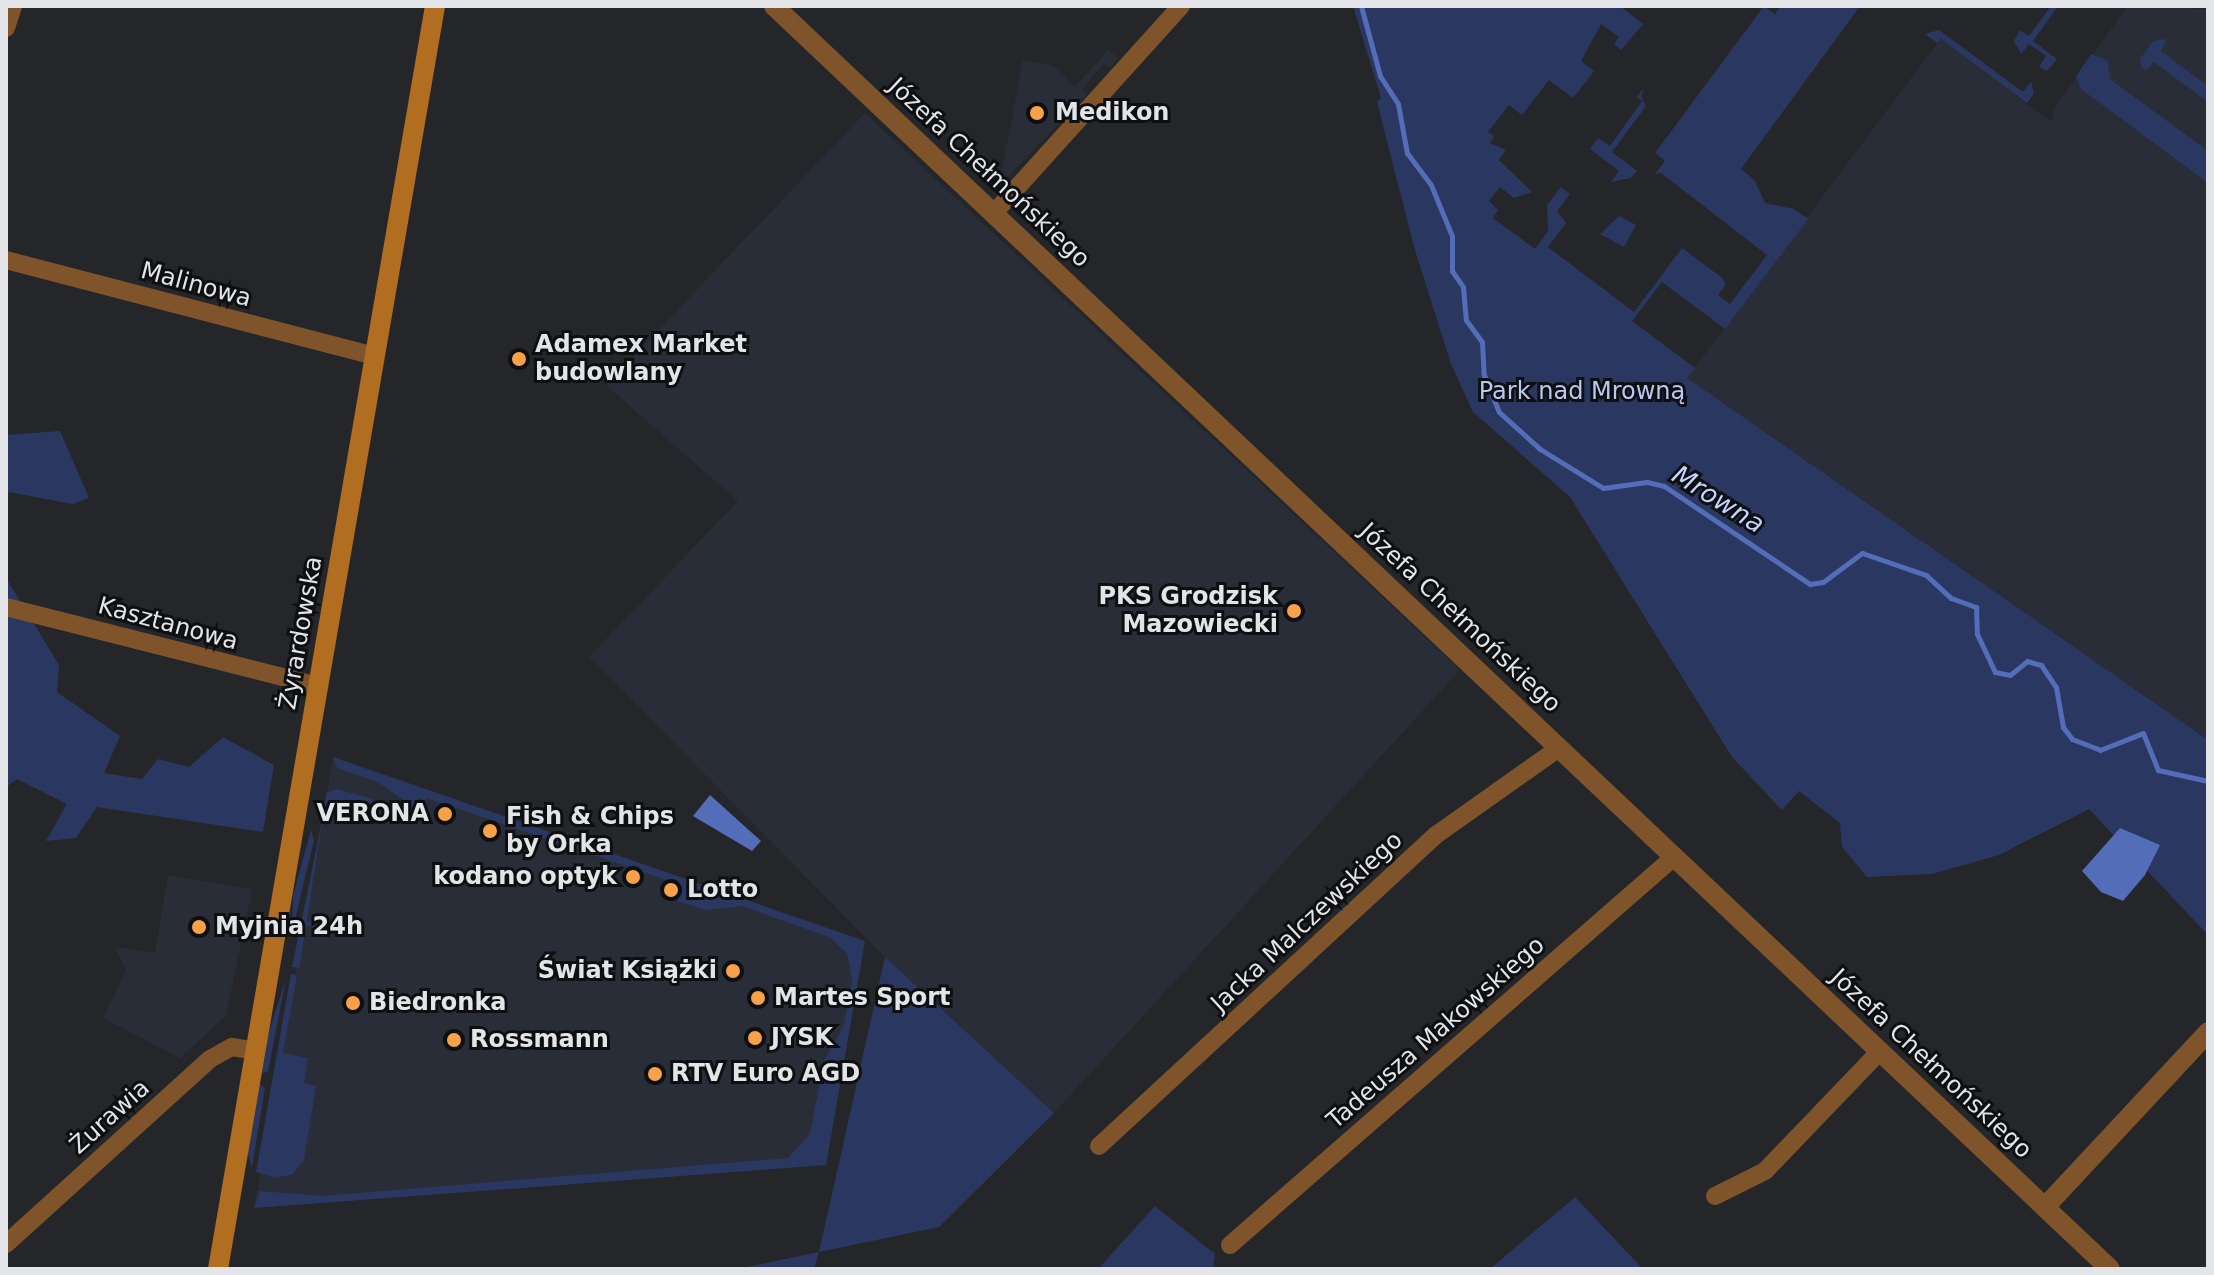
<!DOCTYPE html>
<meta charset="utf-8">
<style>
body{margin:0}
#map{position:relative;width:2214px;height:1275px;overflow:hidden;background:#24262a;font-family:"DejaVu Sans",sans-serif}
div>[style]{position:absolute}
.built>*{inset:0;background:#292d37}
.green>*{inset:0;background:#2a3861}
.water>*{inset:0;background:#546db8}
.stream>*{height:5px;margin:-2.5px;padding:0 2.5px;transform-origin:2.5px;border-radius:2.5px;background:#546db8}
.minor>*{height:18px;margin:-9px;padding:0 9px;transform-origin:9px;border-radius:9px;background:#7f542a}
.tertiary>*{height:20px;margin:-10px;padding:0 10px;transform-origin:10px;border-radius:10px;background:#7f542a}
.secondary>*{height:20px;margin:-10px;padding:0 10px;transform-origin:10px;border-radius:10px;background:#b16d20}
.dots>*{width:22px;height:22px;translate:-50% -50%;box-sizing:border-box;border:4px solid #0e0f10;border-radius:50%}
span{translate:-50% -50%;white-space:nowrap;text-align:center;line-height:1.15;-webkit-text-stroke:6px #0e0f10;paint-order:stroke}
.poi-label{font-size:24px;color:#e3e4e7;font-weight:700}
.left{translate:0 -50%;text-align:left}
.right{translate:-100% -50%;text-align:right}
.street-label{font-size:24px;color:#e3e4e7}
.park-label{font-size:24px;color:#b8c8f1}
.water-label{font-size:26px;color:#c4d4fe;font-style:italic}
.frame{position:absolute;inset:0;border:8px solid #e3e4e7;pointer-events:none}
</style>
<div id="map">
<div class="built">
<div style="clip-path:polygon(2128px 6px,2208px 9px,2208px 740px,1687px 378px,1941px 38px,2051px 122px,2055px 107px)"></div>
<div style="clip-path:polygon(1108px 50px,1118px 58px,1110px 68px,1104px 64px,1082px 89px,1087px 94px,999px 186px,1023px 60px,1053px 66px,1075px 87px)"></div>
<div style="clip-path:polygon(865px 113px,1460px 670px,1054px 1113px,885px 957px,589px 657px,738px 501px,606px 385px)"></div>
<div style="clip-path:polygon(333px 758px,865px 941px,826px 1165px,254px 1208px)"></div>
<div style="clip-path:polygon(168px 875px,252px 889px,226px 1016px,180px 1058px,103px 1018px,126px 970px,115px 947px,155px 953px)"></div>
</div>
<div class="green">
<div style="clip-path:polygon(1353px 6px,1620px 6px,1643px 24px,1621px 50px,1614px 44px,1619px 37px,1601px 24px,1581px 61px,1594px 71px,1573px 98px,1549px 80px,1522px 115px,1509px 105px,1488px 132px,1494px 136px,1490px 143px,1506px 150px,1499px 160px,1532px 192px,1514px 198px,1500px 187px,1489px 201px,1498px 210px,1493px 218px,1535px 249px,1548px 231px,1547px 205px,1561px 187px,1570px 194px,1557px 211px,1566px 223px,1548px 247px,1634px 312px,1682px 248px,1721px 277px,1726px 284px,1718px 295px,1730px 304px,1767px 255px,1661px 173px,1655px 174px,1665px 161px,1655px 153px,1764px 6px,1775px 14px,1781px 6px,1860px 6px,1741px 169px,1755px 181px,1765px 203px,1794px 209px,1808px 219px,1725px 329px,1662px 282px,1632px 321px,1695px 368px,1687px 378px,2208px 740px,2208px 935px,2089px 809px,1999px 855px,1932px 874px,1867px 877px,1842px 847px,1840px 823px,1799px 791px,1782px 810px,1732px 757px,1570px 497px,1473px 412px,1451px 364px,1414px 247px,1377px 102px,1381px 98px)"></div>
<div style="clip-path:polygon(2051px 6px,2058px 6px,2033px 41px,2057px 59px,2047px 71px,2039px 67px,2046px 56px,2029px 44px,2021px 54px,2014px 41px,2020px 30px,2029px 36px)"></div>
<div style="clip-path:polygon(1939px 30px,2023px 92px,2031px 81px,2034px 94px,2027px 103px,1941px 39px,1937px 43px,1925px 34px)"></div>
<div style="clip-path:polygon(2167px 39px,2161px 51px,2208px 86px,2208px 102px,2154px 62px,2146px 71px,2141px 67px,2140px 59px,2153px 41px)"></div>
<div style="clip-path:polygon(2091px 54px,2108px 61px,2110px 79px,2208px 151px,2208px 183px,2081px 89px,2076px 76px)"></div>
<div style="clip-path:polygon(1644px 88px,1641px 97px,1646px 106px,1612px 152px,1637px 171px,1631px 178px,1611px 182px,1619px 171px,1590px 149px,1598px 138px,1610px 146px,1642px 101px,1637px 97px)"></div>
<div style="clip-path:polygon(1619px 216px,1636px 225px,1624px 247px,1600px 234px)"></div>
<div style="clip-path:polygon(60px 431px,89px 498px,72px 504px,9px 492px,6px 504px,6px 435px)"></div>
<div style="clip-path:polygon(6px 578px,59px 665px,57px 692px,120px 736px,104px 773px,142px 779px,158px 759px,189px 767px,223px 737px,274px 765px,263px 832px,97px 807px,76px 838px,46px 841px,67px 804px,17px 779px,6px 787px)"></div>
<div style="clip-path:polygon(333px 757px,865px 941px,826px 1165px,254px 1208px,260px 1191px,322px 1196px,788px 1158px,810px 1134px,824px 1061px,844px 1025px,852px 980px,847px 953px,829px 937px,742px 906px,705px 910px,678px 901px,681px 885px,427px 798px,421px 813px,378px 782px,337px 768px)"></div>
<div style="clip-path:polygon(337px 789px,373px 799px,381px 820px,324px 810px,326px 793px)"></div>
<div style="clip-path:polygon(323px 816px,307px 920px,320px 927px,306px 926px,299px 968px,292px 967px)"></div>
<div style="clip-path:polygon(311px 830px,314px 840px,292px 932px,293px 896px)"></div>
<div style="clip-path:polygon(885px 957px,1054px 1113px,939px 1227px,819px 1252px,814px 1269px,737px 1269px,819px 1252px)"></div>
<div style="clip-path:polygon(291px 974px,297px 975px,283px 1053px,308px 1058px,304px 1083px,316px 1086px,304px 1160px,293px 1174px,276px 1178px,256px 1172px)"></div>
<div style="clip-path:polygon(286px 978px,268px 1072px,261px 1073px,267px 1038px)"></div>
<div style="clip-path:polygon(259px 1084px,265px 1088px,252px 1168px,247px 1151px)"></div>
<div style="clip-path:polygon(1575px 1197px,1643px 1269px,1490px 1269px)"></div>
<div style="clip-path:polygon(1155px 1206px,1215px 1254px,1213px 1269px,1098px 1269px)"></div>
</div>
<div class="water">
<div style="clip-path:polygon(710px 795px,761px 841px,752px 851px,693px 816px)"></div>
<div style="clip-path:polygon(2120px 828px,2160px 845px,2145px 875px,2123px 901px,2101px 892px,2082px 871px)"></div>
</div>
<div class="stream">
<div style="left:1361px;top:6px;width:73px;rotate:74.8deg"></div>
<div style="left:1380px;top:76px;width:33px;rotate:57deg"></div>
<div style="left:1398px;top:104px;width:50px;rotate:79.6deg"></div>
<div style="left:1407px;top:153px;width:40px;rotate:53deg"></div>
<div style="left:1431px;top:185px;width:55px;rotate:67.6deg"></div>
<div style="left:1452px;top:236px;width:35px;rotate:90deg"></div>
<div style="left:1452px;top:271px;width:19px;rotate:55deg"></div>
<div style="left:1463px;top:287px;width:33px;rotate:85deg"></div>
<div style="left:1466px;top:320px;width:27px;rotate:54deg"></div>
<div style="left:1482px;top:342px;width:33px;rotate:87deg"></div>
<div style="left:1484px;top:375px;width:40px;rotate:68deg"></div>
<div style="left:1499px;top:412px;width:55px;rotate:42.1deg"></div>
<div style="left:1540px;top:449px;width:74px;rotate:31.8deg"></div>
<div style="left:1603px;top:488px;width:44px;rotate:-7.8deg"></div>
<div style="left:1647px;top:482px;width:17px;rotate:13deg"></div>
<div style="left:1664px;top:486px;width:176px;rotate:33.9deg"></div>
<div style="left:1810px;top:584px;width:13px;rotate:-9deg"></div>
<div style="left:1823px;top:582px;width:49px;rotate:-36.6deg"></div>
<div style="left:1862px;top:553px;width:68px;rotate:19deg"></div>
<div style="left:1926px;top:575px;width:34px;rotate:43deg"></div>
<div style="left:1951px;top:598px;width:27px;rotate:20deg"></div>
<div style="left:1976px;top:607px;width:27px;rotate:88deg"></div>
<div style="left:1977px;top:634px;width:42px;rotate:64.7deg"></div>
<div style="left:1995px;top:672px;width:15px;rotate:11deg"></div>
<div style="left:2010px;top:675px;width:22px;rotate:-39deg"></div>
<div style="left:2027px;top:661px;width:15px;rotate:16deg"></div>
<div style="left:2041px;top:665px;width:27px;rotate:56deg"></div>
<div style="left:2056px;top:687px;width:41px;rotate:80.1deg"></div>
<div style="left:2063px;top:727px;width:15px;rotate:53deg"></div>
<div style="left:2072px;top:739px;width:30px;rotate:21deg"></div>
<div style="left:2100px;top:750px;width:46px;rotate:-21.6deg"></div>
<div style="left:2143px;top:733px;width:40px;rotate:68deg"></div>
<div style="left:2158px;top:770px;width:51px;rotate:12.4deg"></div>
</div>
<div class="minor">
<div style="left:6px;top:28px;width:23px;rotate:-72deg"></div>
<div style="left:994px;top:213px;width:279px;rotate:-47.9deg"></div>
<div style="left:6px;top:260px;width:380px;rotate:14.6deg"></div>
<div style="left:6px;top:607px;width:323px;rotate:14.2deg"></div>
<div style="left:1099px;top:1146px;width:459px;rotate:-42.7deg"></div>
<div style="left:1436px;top:835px;width:151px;rotate:-35.3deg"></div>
<div style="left:1715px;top:1196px;width:56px;rotate:-26.6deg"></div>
<div style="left:1765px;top:1171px;width:166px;rotate:-46.2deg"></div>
<div style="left:6px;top:1244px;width:275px;rotate:-42.2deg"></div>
<div style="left:210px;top:1059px;width:25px;rotate:-29deg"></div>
<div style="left:232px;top:1047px;width:24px;rotate:9deg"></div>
<div style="left:1230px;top:1245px;width:590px;rotate:-41.15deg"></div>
</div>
<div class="tertiary">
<div style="left:774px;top:6px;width:1838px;rotate:43.39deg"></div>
<div style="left:2045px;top:1207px;width:239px;rotate:-47deg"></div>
</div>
<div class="secondary">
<div style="left:218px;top:1269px;width:1282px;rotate:-80.25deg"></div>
</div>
<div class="dots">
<div style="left:1037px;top:113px;background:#f7a149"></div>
<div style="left:519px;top:359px;background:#f7a149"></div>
<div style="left:1294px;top:611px;background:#f7a149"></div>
<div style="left:445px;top:814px;background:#f7a149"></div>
<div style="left:490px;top:831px;background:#f7a149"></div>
<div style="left:633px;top:877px;background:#f7a149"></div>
<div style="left:671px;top:890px;background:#f7a149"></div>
<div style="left:199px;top:927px;background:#f7a149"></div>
<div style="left:733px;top:971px;background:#f7a149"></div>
<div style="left:758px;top:998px;background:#f7a149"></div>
<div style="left:353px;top:1003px;background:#f7a149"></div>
<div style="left:755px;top:1038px;background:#f7a149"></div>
<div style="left:454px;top:1040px;background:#f7a149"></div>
<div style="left:655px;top:1074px;background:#f7a149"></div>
</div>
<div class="poi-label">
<span class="left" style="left:1055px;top:113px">Medikon</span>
<span class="left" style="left:535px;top:359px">Adamex Market<br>budowlany</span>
<span class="right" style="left:1278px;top:611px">PKS Grodzisk<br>Mazowiecki</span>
<span class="right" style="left:429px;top:814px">VERONA</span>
<span class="left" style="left:506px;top:831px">Fish &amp; Chips<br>by Orka</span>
<span class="right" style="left:617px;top:877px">kodano optyk</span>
<span class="left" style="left:687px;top:890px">Lotto</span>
<span class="left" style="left:215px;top:927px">Myjnia 24h</span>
<span class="right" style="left:717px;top:971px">Świat Książki</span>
<span class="left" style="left:774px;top:998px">Martes Sport</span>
<span class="left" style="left:369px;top:1003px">Biedronka</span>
<span class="left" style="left:771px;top:1038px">JYSK</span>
<span class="left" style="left:470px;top:1040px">Rossmann</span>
<span class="left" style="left:671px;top:1074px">RTV Euro AGD</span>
</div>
<div class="street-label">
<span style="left:989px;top:173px;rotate:43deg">Józefa Chełmońskiego</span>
<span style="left:196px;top:285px;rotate:15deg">Malinowa</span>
<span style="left:1460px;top:618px;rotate:43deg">Józefa Chełmońskiego</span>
<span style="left:168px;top:624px;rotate:15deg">Kasztanowa</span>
<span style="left:301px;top:633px;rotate:-80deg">Żyrardowska</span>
<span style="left:1307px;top:922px;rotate:-43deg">Jacka Malczewskiego</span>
<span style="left:1436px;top:1033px;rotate:-41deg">Tadeusza Makowskiego</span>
<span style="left:1931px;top:1064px;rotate:43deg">Józefa Chełmońskiego</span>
<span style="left:110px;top:1117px;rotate:-42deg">Żurawia</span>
</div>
<div class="park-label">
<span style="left:1582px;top:392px">Park nad Mrowną</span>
</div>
<div class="water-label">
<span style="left:1718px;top:500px;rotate:32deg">Mrowna</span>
</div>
<div class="frame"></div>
</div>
